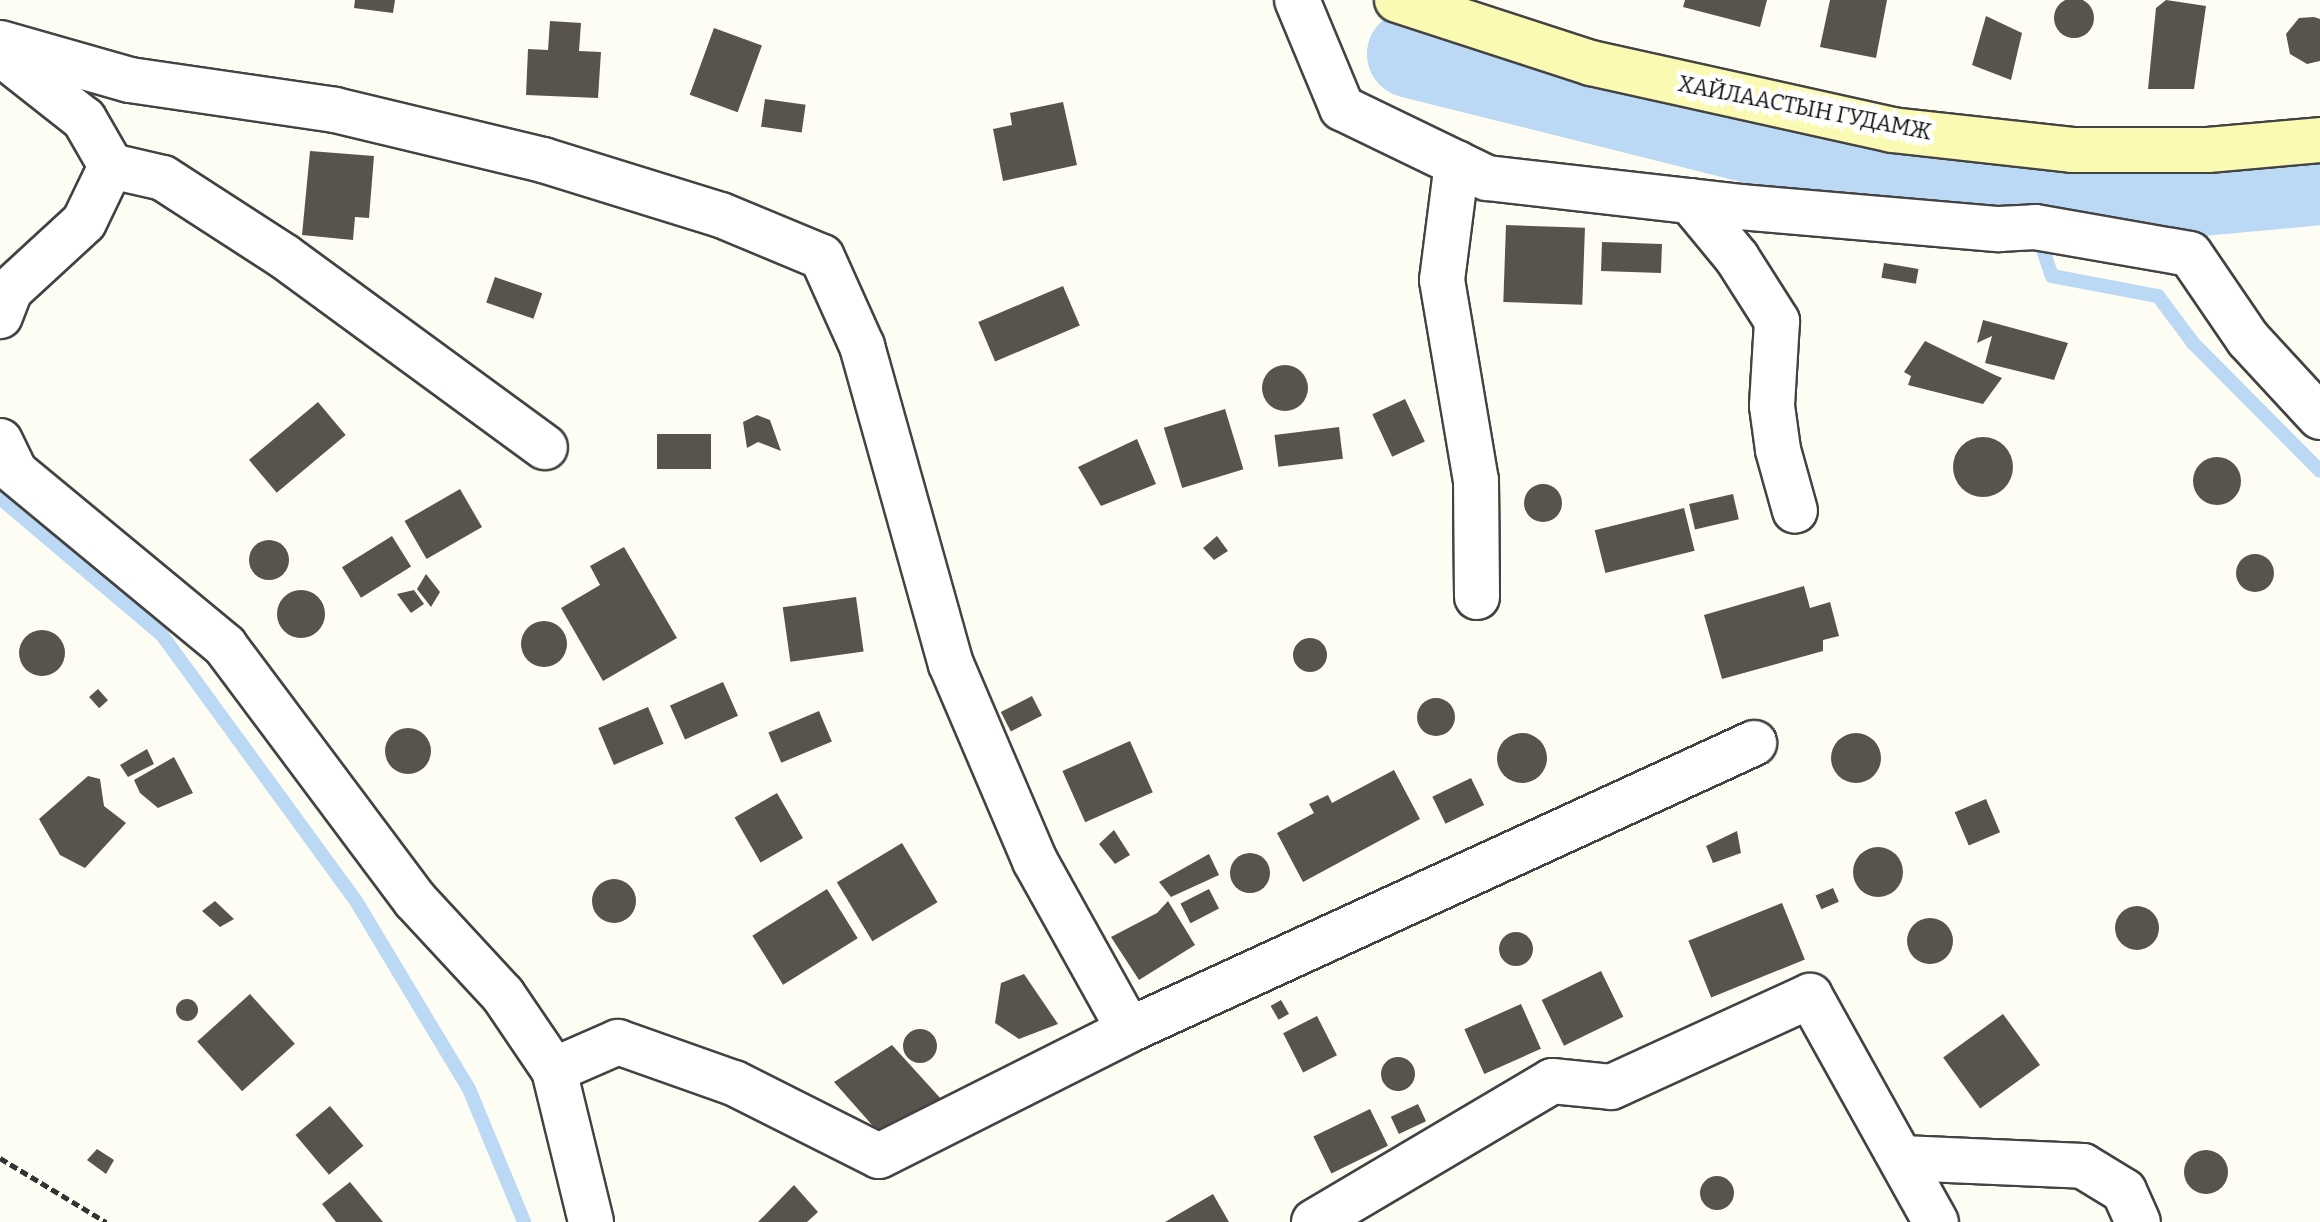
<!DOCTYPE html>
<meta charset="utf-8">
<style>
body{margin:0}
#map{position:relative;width:2320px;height:1222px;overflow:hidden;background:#fefdf4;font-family:Bitter,serif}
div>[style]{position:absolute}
.stream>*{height:14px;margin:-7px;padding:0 7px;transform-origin:7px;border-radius:7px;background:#bbd9f4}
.river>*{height:88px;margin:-44px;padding:0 44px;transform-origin:44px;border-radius:44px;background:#bbd9f4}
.building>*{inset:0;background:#59534d;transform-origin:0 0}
.round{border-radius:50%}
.path>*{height:5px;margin-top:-2.5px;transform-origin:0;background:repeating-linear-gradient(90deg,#323232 0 8px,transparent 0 12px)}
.roads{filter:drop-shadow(2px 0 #434343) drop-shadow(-2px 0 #434343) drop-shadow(0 2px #434343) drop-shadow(0 -2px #434343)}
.minor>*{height:44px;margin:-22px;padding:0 22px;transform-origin:22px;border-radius:22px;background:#fff}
.secondary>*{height:44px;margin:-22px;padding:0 22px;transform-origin:22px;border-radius:22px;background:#fbfab3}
span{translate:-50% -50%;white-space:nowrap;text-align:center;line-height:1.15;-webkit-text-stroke:8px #fff;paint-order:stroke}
.street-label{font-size:22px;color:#101010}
</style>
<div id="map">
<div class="stream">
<div style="left:2012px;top:196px;width:39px;rotate:53deg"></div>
<div style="left:2035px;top:227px;width:52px;rotate:70.9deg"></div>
<div style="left:2052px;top:276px;width:108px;rotate:10.7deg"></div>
<div style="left:2158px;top:296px;width:59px;rotate:53.3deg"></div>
<div style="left:2193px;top:343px;width:180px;rotate:45.2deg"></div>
<div style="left:0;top:498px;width:212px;rotate:40.2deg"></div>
<div style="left:162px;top:635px;width:329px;rotate:53.9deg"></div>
<div style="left:356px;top:901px;width:219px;rotate:59deg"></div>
<div style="left:469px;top:1089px;width:144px;rotate:67.5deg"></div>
</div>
<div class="river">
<div style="left:1411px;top:54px;width:503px;rotate:14.04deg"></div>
<div style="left:1899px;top:176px;width:100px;rotate:11.5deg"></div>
<div style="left:1997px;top:196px;width:130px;rotate:1.3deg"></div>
<div style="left:2127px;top:199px;width:194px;rotate:-5.3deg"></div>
</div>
<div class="building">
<div class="round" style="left:2054px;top:-2px;width:40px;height:40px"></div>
<div style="clip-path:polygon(355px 0,395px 0,393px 13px,354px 8px)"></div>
<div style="clip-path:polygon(1685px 0,1767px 0,1760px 27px,1683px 7px)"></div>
<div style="clip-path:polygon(1830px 0,1887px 0,1876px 58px,1820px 47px)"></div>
<div style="clip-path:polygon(2166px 0,2206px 6px,2194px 89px,2148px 89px,2156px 8px)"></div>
<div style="clip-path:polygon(1986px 16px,2022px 33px,2011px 80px,1972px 65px)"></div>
<div style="clip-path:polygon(2314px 17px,2320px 19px,2320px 61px,2307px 64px,2290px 54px,2286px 34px,2299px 18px)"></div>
<div style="clip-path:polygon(550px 21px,581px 23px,579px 51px,601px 52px,598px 98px,526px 95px,528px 49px,548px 50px)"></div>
<div style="left:714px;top:28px;width:51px;height:71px;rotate:20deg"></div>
<div style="left:765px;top:99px;width:41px;height:28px;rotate:8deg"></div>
<div style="clip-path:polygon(1063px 102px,1077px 165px,1003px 181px,993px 129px,1012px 125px,1010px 113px)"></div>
<div style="clip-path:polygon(310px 151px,374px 156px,369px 218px,355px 217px,353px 240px,302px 235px)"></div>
<div style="left:1506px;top:225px;width:79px;height:77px;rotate:2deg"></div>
<div style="left:1602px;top:242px;width:60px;height:29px;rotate:2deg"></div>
<div style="left:1884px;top:263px;width:35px;height:15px;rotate:10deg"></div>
<div style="left:495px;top:277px;width:50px;height:27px;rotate:19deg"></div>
<div style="left:1063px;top:286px;width:43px;height:92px;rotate:67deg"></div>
<div style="clip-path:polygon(1983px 320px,2068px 343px,2054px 380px,1985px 363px,1992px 336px,1977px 343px)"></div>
<div style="clip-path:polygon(1925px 341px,1995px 375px,2002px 378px,1983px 404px,1908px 385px,1911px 376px,1904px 372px)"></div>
<div class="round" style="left:1262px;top:365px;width:46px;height:46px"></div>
<div style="left:1405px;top:399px;width:47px;height:36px;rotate:65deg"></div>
<div style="left:318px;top:402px;width:43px;height:90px;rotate:50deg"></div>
<div style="left:1225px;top:409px;width:63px;height:64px;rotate:73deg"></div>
<div style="clip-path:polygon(757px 415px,770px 420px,781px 451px,758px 442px,747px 448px,743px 422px)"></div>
<div style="left:1339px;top:427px;width:32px;height:65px;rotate:83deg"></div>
<div style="left:657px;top:434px;width:54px;height:35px"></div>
<div class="round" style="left:1953px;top:437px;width:60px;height:60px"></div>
<div style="clip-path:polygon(1137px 439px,1156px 484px,1101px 506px,1078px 467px)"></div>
<div class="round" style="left:2193px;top:457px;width:48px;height:48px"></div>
<div class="round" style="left:1524px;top:484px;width:38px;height:38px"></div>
<div style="left:460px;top:489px;width:44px;height:64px;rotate:60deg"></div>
<div style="left:1733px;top:494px;width:26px;height:45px;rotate:77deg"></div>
<div style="left:1684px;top:508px;width:44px;height:92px;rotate:76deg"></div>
<div style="left:392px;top:536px;width:36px;height:59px;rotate:58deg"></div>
<div style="clip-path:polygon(1217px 536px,1228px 551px,1214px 560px,1203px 548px)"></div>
<div class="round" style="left:249px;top:540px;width:40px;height:40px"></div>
<div style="clip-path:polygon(624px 547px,677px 638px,603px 681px,561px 608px,600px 585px,590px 566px)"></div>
<div class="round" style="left:2236px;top:554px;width:38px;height:38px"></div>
<div style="clip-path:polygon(426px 574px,440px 592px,431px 607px,417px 589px)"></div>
<div style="clip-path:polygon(1804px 586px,1810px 608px,1830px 602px,1839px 636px,1823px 640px,1823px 651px,1722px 679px,1704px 615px)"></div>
<div class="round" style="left:277px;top:590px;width:48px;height:48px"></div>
<div style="clip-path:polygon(414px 590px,424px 604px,411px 613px,397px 594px)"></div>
<div style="left:856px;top:597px;width:55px;height:74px;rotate:82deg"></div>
<div class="round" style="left:521px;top:621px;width:46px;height:46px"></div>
<div class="round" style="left:19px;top:630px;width:46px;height:46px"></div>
<div class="round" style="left:1293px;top:638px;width:34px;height:34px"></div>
<div style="left:723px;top:682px;width:37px;height:58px;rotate:66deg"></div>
<div style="left:98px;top:689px;width:15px;height:12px;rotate:48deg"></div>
<div style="left:1032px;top:696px;width:22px;height:35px;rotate:63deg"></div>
<div class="round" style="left:1417px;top:698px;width:38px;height:38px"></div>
<div style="left:648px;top:707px;width:40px;height:54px;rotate:67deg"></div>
<div style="left:819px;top:711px;width:33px;height:55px;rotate:67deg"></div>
<div class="round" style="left:385px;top:728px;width:46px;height:46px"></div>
<div class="round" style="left:1497px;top:733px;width:50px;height:50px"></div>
<div class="round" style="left:1831px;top:733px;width:50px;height:50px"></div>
<div style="left:1130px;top:741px;width:56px;height:74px;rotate:66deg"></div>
<div style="clip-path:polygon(147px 749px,154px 764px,128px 777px,120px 765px)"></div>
<div style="clip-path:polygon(174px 757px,193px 793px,158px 808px,140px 793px,134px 780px)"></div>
<div style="clip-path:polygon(1394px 770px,1420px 819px,1303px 882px,1277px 833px,1314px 813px,1309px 804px,1328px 795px,1332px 803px)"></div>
<div style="clip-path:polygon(88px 776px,100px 779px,104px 806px,126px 823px,85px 868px,60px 855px,39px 819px)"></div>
<div style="left:1471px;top:778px;width:30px;height:43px;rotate:64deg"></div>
<div style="left:777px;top:793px;width:52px;height:49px;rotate:60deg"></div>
<div style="left:1986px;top:799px;width:36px;height:34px;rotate:67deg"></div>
<div style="clip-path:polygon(1114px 830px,1130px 855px,1115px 864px,1099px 844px)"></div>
<div style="clip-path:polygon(1737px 831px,1741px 853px,1713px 863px,1706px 846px)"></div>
<div style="left:902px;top:843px;width:69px;height:76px;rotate:59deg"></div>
<div class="round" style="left:1853px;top:847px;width:50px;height:50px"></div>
<div class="round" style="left:1230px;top:853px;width:40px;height:40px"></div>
<div style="clip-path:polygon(1209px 854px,1219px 875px,1171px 897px,1159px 882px)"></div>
<div class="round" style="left:592px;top:879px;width:44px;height:44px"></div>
<div style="left:1833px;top:888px;width:15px;height:19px;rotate:67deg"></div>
<div style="left:827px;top:889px;width:58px;height:88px;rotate:58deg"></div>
<div style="left:1209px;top:889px;width:22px;height:32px;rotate:63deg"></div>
<div style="clip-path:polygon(215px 901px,234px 919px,220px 927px,202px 911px)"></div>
<div style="clip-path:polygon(1168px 901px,1195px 945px,1139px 980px,1111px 937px,1157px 913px)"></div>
<div style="left:1782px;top:903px;width:61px;height:101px;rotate:68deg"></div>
<div class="round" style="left:2115px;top:906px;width:44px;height:44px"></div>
<div class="round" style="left:1907px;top:918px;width:46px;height:46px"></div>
<div class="round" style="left:1499px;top:932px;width:34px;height:34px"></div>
<div style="left:1601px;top:971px;width:51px;height:66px;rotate:64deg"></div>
<div style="clip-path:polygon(1024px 974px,1058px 1024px,1019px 1039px,995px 1023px,1001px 983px)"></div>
<div style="left:250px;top:994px;width:67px;height:71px;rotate:48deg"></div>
<div class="round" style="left:176px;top:999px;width:22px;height:22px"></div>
<div style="left:1281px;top:1000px;width:16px;height:12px;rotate:60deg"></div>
<div style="left:1521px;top:1004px;width:49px;height:62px;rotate:66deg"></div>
<div style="left:2003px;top:1014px;width:63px;height:74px;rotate:54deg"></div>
<div style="left:1317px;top:1016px;width:44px;height:38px;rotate:63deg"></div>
<div class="round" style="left:903px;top:1029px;width:34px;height:34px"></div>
<div style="clip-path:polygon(892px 1045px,942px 1100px,880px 1134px,834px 1082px)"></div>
<div class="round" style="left:1381px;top:1057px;width:34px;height:34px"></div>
<div style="left:1418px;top:1104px;width:19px;height:30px;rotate:65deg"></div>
<div style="left:330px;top:1106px;width:52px;height:45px;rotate:50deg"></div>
<div style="left:1370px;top:1109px;width:41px;height:63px;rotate:64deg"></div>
<div style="clip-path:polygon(97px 1149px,114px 1160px,106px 1174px,87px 1160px)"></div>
<div class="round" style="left:2184px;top:1150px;width:44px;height:44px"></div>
<div class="round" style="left:1700px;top:1176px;width:34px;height:34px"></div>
<div style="clip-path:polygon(350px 1182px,383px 1222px,336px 1222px,322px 1204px)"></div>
<div style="clip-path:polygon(794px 1185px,818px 1212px,807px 1222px,758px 1222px)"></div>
<div style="clip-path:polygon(1213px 1194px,1229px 1222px,1165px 1222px)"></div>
</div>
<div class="path">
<div style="left:0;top:1158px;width:124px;rotate:31.1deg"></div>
</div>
<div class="roads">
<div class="minor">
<div style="left:1297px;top:0;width:117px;rotate:67.4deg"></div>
<div style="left:1342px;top:108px;width:161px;rotate:25.8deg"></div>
<div style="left:1487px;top:178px;width:255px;rotate:6.5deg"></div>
<div style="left:1740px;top:207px;width:260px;rotate:4.9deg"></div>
<div style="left:1999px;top:229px;width:36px;rotate:-3deg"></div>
<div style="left:2035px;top:227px;width:157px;rotate:9.9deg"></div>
<div style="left:2190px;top:254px;width:103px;rotate:55.7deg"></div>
<div style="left:2248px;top:339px;width:106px;rotate:47.3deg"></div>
<div style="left:0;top:43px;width:135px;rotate:15.9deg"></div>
<div style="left:130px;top:80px;width:207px;rotate:8.3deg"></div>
<div style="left:335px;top:110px;width:214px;rotate:13.5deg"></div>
<div style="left:543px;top:160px;width:186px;rotate:17.2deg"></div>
<div style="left:721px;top:215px;width:109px;rotate:22.6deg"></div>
<div style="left:822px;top:257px;width:98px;rotate:65.8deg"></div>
<div style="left:862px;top:346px;width:330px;rotate:74.4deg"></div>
<div style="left:951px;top:664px;width:214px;rotate:66.9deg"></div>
<div style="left:1035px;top:861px;width:193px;rotate:60.9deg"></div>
<div style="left:0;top:53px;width:107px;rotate:38.2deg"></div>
<div style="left:84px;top:119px;width:54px;rotate:60.1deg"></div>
<div style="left:111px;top:166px;width:62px;rotate:115.7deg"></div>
<div style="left:84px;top:222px;width:100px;rotate:137.4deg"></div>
<div style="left:10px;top:290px;width:28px;rotate:111deg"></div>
<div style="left:1457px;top:163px;width:118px;rotate:97.3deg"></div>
<div style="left:1442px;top:280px;width:203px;rotate:80.4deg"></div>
<div style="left:1476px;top:480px;width:117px;rotate:89.5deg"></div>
<div style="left:111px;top:166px;width:53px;rotate:13deg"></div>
<div style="left:163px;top:178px;width:145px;rotate:32.9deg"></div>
<div style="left:285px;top:257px;width:322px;rotate:36.2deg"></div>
<div style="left:1690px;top:201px;width:74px;rotate:50.5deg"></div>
<div style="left:1737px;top:258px;width:75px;rotate:57.6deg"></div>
<div style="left:1777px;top:321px;width:85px;rotate:93.4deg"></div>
<div style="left:1772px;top:406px;width:44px;rotate:82.2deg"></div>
<div style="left:1778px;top:450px;width:63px;rotate:74.4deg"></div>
<div style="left:0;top:441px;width:34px;rotate:64deg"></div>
<div style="left:15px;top:472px;width:273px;rotate:39.6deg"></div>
<div style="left:225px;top:646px;width:317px;rotate:53.2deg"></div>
<div style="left:415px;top:900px;width:129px;rotate:47.2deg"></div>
<div style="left:503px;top:995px;width:91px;rotate:55.8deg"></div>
<div style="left:554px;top:1070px;width:156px;rotate:76.3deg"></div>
<div style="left:554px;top:1070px;width:70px;rotate:-23.6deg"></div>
<div style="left:618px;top:1042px;width:123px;rotate:19.5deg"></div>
<div style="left:734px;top:1083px;width:162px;rotate:26.7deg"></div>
<div style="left:879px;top:1156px;width:280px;rotate:-26.7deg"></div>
<div style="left:1129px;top:1030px;width:688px;rotate:-24.66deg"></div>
<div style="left:1902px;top:1158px;width:181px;rotate:2.5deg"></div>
<div style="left:2083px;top:1166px;width:48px;rotate:31.4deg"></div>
<div style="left:2124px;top:1191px;width:34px;rotate:66deg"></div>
<div style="left:1314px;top:1222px;width:277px;rotate:-30.6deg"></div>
<div style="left:1552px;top:1081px;width:59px;rotate:5.8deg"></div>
<div style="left:1611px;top:1087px;width:219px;rotate:-24.6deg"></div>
<div style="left:1810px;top:996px;width:259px;rotate:60.9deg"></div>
</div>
<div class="secondary">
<div style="left:1397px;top:0;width:204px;rotate:18deg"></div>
<div style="left:1591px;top:63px;width:308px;rotate:12.5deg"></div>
<div style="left:1892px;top:130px;width:181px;rotate:6.3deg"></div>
<div style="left:2072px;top:150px;width:136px"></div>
<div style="left:2208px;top:150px;width:112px;rotate:-5.1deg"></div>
</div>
</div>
<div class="street-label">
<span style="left:1805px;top:108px;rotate:11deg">ХАЙЛААСТЫН ГУДАМЖ</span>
</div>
</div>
